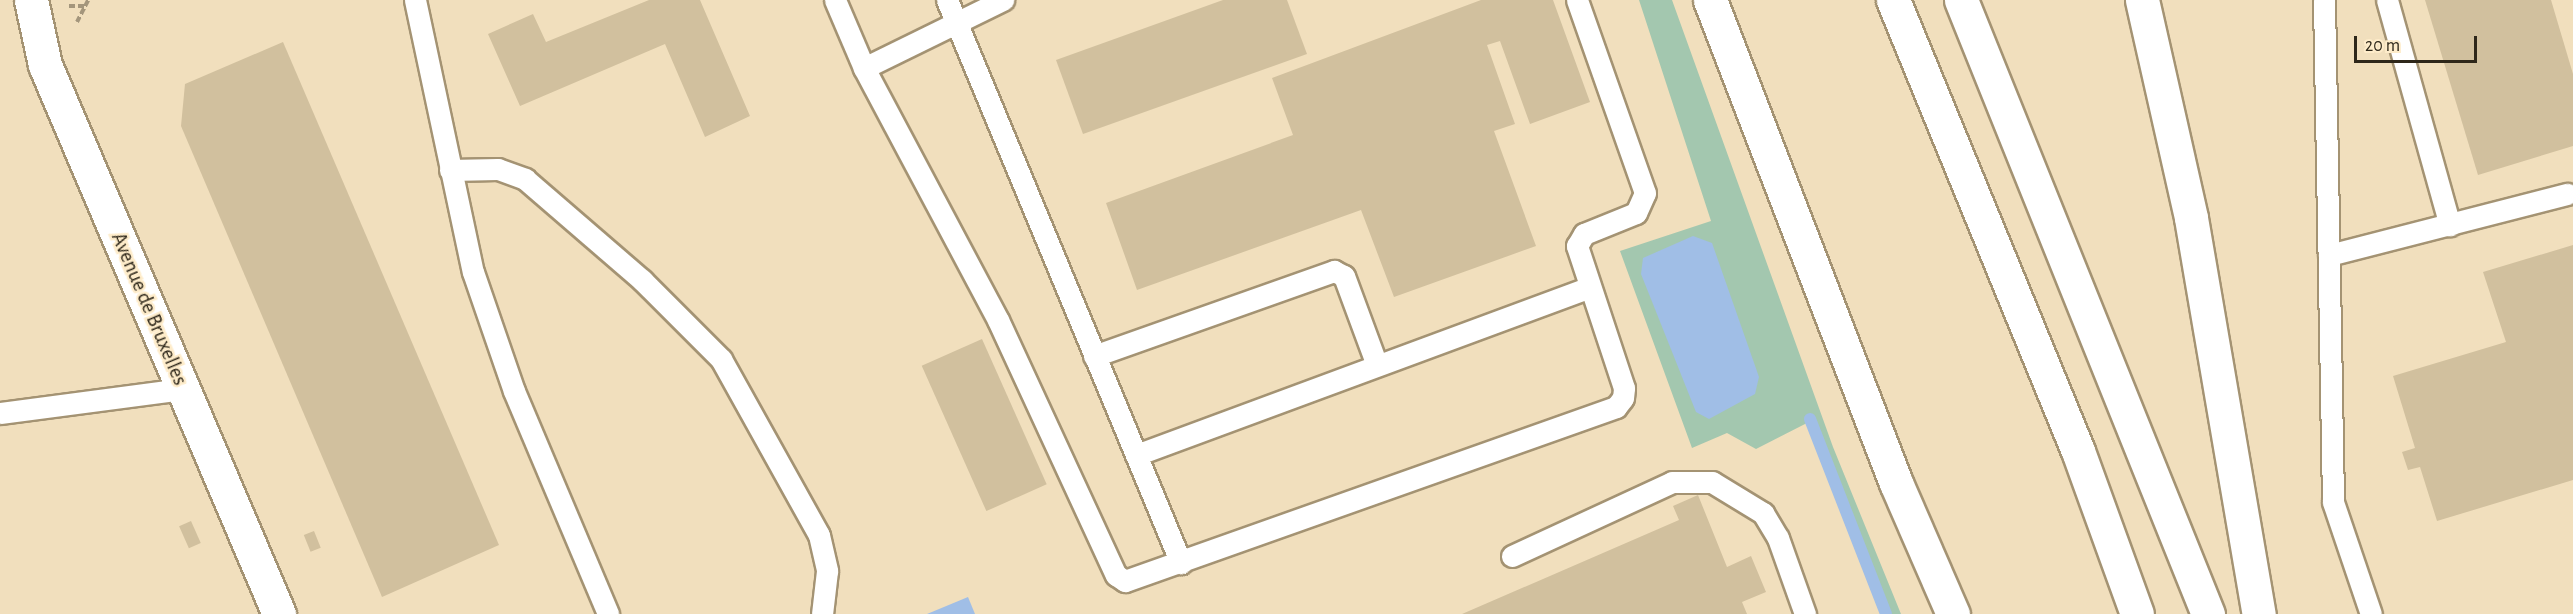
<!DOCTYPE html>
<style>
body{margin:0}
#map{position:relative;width:2573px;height:614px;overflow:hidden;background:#f1dfbd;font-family:"Alegreya Sans",sans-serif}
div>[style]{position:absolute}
.green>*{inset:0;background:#a3c7af}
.water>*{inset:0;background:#a0bee6}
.stream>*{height:12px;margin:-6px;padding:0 6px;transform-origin:6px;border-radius:6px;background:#a0bee6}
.building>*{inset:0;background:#d1c09e;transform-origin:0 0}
.path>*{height:4px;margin-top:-2px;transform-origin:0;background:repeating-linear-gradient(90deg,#a4967c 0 6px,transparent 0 9px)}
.roads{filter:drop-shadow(2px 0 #a49373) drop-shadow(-2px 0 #a49373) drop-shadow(0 2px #a49373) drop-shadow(0 -2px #a49373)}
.service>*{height:21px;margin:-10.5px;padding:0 10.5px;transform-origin:10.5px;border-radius:10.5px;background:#fff}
.minor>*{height:33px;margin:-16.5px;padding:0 16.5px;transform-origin:16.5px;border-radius:16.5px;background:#fff}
.trunk>*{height:33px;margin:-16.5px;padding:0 16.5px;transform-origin:16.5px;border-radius:16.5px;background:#fff}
span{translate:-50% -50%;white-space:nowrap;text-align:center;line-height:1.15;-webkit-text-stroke:5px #feecca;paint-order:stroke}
.street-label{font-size:21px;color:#2e271a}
.scale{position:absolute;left:2354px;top:36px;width:123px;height:27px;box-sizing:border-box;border:3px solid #2e271a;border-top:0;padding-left:8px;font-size:18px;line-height:21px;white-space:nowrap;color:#2e271a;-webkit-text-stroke:4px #feecca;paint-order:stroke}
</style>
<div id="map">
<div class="green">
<div style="clip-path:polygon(1639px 0,1672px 0,1833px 447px,1901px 614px,1881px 614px,1807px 423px,1756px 449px,1727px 433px,1692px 448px,1620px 251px,1711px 221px)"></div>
</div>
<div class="water">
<div style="clip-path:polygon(1693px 236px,1712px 243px,1759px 377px,1755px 394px,1709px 419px,1696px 412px,1641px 274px,1643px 258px)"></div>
<div style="clip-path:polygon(968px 597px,975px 614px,927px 614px)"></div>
</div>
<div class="stream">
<div style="left:1810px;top:419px;width:209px;rotate:68.7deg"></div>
</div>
<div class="building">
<div style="clip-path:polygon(649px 0,700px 0,750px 116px,705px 137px,665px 44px,520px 106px,488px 34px,533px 14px,546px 42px)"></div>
<div style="clip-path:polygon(1223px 0,1287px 0,1307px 54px,1083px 134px,1056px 60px)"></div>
<div style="clip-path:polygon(1481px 0,1553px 0,1590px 102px,1530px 124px,1500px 41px,1487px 45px,1515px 124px,1494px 131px,1536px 246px,1394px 297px,1361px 210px,1137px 290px,1106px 203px,1293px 135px,1272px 78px)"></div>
<div style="clip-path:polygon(2425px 0,2551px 0,2573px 74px,2573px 146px,2478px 175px)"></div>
<div style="clip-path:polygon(283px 42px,499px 545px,382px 597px,181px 126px,185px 84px)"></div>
<div style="clip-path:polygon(2573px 245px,2573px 480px,2437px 521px,2420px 467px,2408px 470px,2402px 452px,2415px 448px,2393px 376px,2506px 342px,2483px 272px)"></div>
<div style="left:982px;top:339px;width:159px;height:66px;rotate:66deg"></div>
<div style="clip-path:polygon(1698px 495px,1727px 567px,1751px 556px,1766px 592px,1742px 602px,1747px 614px,1462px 614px,1679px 520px,1673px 506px)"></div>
<div style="left:191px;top:521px;width:24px;height:13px;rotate:66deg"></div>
<div style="left:314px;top:531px;width:18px;height:11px;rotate:68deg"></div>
</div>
<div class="path">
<div style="left:69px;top:6px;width:16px"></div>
<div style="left:77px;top:22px;width:25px;rotate:-63deg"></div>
</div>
<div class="roads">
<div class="service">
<div style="left:415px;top:0;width:278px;rotate:78deg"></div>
<div style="left:473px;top:272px;width:126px;rotate:71deg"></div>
<div style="left:514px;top:391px;width:242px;rotate:67.1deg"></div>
<div style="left:835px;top:0;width:74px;rotate:66.9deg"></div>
<div style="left:864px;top:68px;width:285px;rotate:62deg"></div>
<div style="left:998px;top:320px;width:281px;rotate:65.2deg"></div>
<div style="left:1116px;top:575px;width:11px;rotate:34deg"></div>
<div style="left:1125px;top:581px;width:521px;rotate:-19.51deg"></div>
<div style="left:1616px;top:407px;width:11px;rotate:-52deg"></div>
<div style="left:1623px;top:398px;width:10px;rotate:-84deg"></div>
<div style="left:1624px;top:388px;width:150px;rotate:-108.3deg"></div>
<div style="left:1577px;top:246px;width:14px;rotate:-60deg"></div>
<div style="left:1584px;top:234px;width:56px;rotate:-22deg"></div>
<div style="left:1636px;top:213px;width:22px;rotate:-66deg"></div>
<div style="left:1645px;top:193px;width:205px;rotate:-109.4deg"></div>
<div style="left:947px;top:0;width:610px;rotate:67.43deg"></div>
<div style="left:2324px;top:0;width:502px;rotate:88.97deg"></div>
<div style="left:2333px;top:502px;width:118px;rotate:71.3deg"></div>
<div style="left:2387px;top:0;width:234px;rotate:74.4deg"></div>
<div style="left:864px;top:68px;width:155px;rotate:-26.1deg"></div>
<div style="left:450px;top:170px;width:48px;rotate:-1.2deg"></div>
<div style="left:498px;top:169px;width:29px;rotate:20deg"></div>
<div style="left:525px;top:179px;width:155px;rotate:40.8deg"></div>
<div style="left:642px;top:280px;width:112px;rotate:45deg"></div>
<div style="left:721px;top:359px;width:201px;rotate:60.9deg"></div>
<div style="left:819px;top:535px;width:37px;rotate:77deg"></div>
<div style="left:827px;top:571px;width:43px;rotate:96.6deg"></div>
<div style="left:2329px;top:255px;width:246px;rotate:-14.4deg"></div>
<div style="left:1094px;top:356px;width:255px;rotate:-19.5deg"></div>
<div style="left:1334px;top:271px;width:11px;rotate:27deg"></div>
<div style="left:1344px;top:276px;width:95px;rotate:69.7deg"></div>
<div style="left:0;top:413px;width:185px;rotate:-7.5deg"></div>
<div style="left:1136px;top:455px;width:481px;rotate:-20.3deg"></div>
<div style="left:1512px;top:556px;width:176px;rotate:-24.8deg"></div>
<div style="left:1672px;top:482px;width:40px"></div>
<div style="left:1712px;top:482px;width:60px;rotate:31.3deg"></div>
<div style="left:1763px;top:513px;width:29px;rotate:59deg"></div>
<div style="left:1778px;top:538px;width:81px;rotate:70.4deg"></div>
</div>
<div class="minor">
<div style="left:31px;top:0;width:66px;rotate:77.8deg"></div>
<div style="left:45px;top:65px;width:597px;rotate:66.91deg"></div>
</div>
<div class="trunk">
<div style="left:1710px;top:0;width:518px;rotate:68.94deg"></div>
<div style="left:1896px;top:483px;width:143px;rotate:66.5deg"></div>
<div style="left:1893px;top:0;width:487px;rotate:67.7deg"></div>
<div style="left:2078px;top:451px;width:173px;rotate:70.1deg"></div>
<div style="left:1961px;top:0;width:662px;rotate:68.09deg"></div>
<div style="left:2142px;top:0;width:223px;rotate:77.3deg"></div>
<div style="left:2191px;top:218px;width:402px;rotate:80.3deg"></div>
</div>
</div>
<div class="street-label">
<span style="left:149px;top:309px;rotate:67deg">Avenue de Bruxelles</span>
</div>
<div class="scale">20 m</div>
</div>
